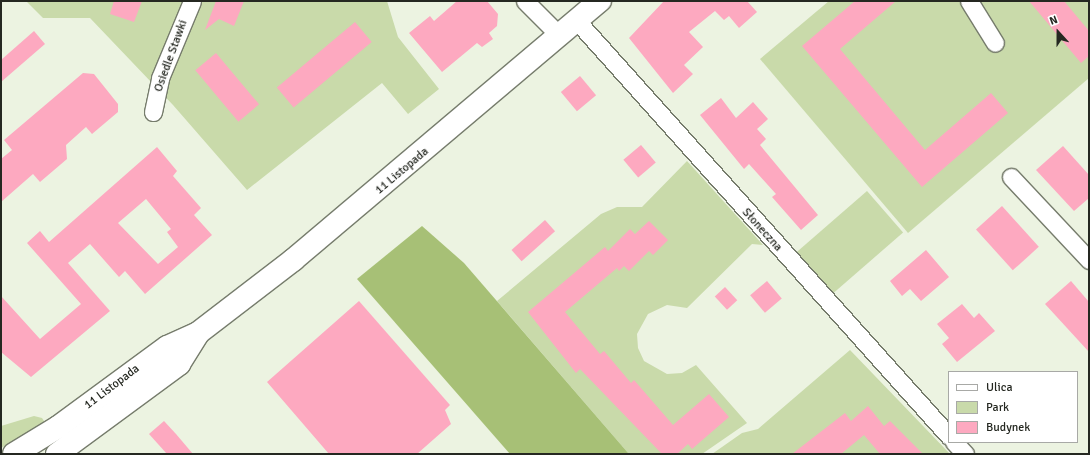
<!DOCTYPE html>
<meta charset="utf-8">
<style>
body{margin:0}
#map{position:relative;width:1090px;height:455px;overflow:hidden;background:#ecf3e1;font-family:Signika,sans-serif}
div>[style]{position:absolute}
.green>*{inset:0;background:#c9daaa;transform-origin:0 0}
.forest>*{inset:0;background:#a7c076}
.building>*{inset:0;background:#fda9c0;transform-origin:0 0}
.roads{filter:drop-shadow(1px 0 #767c6c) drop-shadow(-1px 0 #767c6c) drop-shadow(0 1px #767c6c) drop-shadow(0 -1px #767c6c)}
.minor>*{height:17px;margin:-8.5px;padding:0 8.5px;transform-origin:8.5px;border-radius:8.5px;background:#fff}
.tertiary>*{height:22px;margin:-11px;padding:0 11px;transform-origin:11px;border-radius:11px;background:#fff}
span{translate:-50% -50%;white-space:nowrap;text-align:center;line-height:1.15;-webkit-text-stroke:4px #fff;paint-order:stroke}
.street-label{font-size:12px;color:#252821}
.frame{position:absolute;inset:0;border:2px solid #252821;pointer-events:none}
.legend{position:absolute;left:948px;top:371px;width:130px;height:72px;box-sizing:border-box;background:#fff;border:1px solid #a8a9a6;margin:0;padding:5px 7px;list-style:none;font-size:12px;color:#252821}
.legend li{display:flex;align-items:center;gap:8px;height:20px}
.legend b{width:20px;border:1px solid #a8a9a6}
.north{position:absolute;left:1038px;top:12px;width:40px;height:40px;-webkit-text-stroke:3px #fff;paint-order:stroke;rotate:339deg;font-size:11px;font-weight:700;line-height:16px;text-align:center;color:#252821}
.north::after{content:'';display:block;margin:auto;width:14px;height:18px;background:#252821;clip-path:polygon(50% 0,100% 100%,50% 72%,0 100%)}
</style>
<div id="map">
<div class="green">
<div style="clip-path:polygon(26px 1px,387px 1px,398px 37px,439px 89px,408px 114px,382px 83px,247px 190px,173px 105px,90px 18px,43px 18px)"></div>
<div style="clip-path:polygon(829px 1px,1089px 1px,1089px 78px,908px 233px,760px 59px)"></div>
<div style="clip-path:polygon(687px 161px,763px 245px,752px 244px,687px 308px,667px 305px,648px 314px,637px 334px,638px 348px,644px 361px,667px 374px,682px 373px,696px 365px,747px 423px,702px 454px,629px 454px,497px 301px,601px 214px,617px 207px,642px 207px)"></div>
<div style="left:867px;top:191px;width:55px;height:93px;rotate:49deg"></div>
<div style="clip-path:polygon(850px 350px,950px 454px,712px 454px,742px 433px,758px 429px)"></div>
<div style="clip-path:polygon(34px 416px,42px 418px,46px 424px,1px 448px,1px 426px)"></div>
</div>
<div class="forest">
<div style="clip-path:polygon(422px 226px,464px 263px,629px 454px,510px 454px,357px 279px)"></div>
</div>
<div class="building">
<div style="clip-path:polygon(114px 1px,142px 1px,134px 22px,110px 14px)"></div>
<div style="clip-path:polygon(216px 1px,244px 1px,234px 26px,219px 19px,205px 30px)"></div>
<div style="clip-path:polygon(457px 1px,487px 1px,498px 14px,497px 26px,489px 33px,493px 39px,482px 47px,477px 43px,442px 72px,409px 33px,430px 16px,434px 21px)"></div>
<div style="clip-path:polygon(664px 1px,747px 1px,757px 12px,739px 28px,729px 16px,724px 20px,715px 11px,689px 32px,703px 47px,684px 65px,693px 74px,673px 93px,629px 38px)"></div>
<div style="clip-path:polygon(855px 1px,896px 1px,840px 49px,925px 150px,991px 93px,1008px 113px,922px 187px,802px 46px)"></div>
<div style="clip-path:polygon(1029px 1px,1064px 1px,1089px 31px,1089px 56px,1081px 63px)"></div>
<div style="left:355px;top:22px;width:26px;height:102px;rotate:50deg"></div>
<div style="clip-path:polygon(34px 31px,45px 44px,1px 82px,1px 60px)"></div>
<div style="left:216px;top:53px;width:67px;height:27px;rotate:50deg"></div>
<div style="clip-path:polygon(83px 73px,94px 74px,118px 104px,118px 112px,92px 134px,86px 127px,66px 145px,67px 159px,40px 182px,33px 174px,1px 202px,1px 159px,12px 150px,4px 140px)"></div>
<div style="left:580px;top:76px;width:25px;height:25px;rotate:50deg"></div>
<div style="clip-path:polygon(721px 98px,736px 118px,753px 102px,768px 119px,757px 129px,766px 139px,760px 145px,818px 215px,801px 230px,772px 197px,776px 194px,749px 164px,744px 169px,700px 115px)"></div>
<div style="left:641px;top:145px;width:23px;height:23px;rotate:50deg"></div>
<div style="clip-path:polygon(1063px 146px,1089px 175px,1089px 198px,1074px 211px,1036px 170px)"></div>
<div style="clip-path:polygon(evenodd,157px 147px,177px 171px,173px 176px,201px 208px,194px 215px,212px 235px,145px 294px,125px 271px,119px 277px,90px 244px,68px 263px,110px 311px,31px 377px,1px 352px,1px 296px,40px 339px,81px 304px,27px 243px,40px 231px,49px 242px,157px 147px,146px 199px,171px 229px,167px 232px,178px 247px,158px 264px,118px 223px,146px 199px)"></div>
<div style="left:1002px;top:206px;width:55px;height:35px;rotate:48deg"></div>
<div style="left:545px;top:220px;width:15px;height:45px;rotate:48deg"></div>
<div style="clip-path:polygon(649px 221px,668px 240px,653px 255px,649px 251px,629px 271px,624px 266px,619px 271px,617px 268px,565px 312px,600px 354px,604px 351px,631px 383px,634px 380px,673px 425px,709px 394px,729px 417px,692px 449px,688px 444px,677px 454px,662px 454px,580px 369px,576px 373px,528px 312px,605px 247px,608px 251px,630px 229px,635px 234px)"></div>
<div style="clip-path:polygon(926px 250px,949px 277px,921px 301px,910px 289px,902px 296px,890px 281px)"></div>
<div style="left:767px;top:281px;width:23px;height:22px;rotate:50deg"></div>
<div style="clip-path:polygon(1071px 281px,1089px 302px,1089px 352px,1045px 304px)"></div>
<div style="left:725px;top:287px;width:18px;height:14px;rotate:47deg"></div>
<div style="clip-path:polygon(359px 301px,450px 405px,445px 410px,451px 424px,417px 454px,329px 454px,267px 382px)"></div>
<div style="clip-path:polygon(962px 304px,974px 318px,979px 313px,995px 331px,957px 362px,942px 344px,949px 338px,937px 324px)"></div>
<div style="clip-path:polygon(868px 406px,884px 426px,890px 421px,923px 454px,880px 454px,864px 435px,841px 454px,792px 454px,845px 413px,851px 421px)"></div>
<div style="clip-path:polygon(164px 421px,176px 434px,193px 454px,167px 454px,149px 434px)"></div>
</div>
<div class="roads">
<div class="minor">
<div style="left:525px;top:1px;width:48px;rotate:45deg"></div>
<div style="left:969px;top:1px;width:49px;rotate:58.2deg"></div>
<div style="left:577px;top:21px;width:557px;rotate:48.13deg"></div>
<div style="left:153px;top:112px;width:35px;rotate:-78deg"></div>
<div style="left:160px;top:78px;width:83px;rotate:-67.4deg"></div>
<div style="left:1011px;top:177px;width:114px;rotate:46.8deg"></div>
<div style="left:954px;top:442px;width:16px;rotate:47deg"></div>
</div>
<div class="tertiary">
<div style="left:14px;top:454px;width:52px;rotate:-31.5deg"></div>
<div style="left:58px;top:427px;width:135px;rotate:-36.3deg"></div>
<div style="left:167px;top:347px;width:34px;rotate:-24deg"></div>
<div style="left:198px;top:333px;width:120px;rotate:-37.5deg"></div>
<div style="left:293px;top:260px;width:402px;rotate:-40.2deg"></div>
<div style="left:57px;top:454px;width:152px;rotate:-36.4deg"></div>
<div style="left:179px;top:364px;width:36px;rotate:-58deg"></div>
</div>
</div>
<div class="street-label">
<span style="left:171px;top:56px;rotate:-70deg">Osiedle Stawki</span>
<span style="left:402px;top:171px;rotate:-40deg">11 Listopada</span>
<span style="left:762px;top:230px;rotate:48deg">Słoneczna</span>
<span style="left:112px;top:387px;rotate:-37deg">11 Listopada</span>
</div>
<div class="frame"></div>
<ul class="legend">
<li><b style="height:5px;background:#fff"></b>Ulica</li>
<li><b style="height:11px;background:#c9daaa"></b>Park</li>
<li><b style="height:11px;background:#fda9c0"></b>Budynek</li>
</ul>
<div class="north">N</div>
</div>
